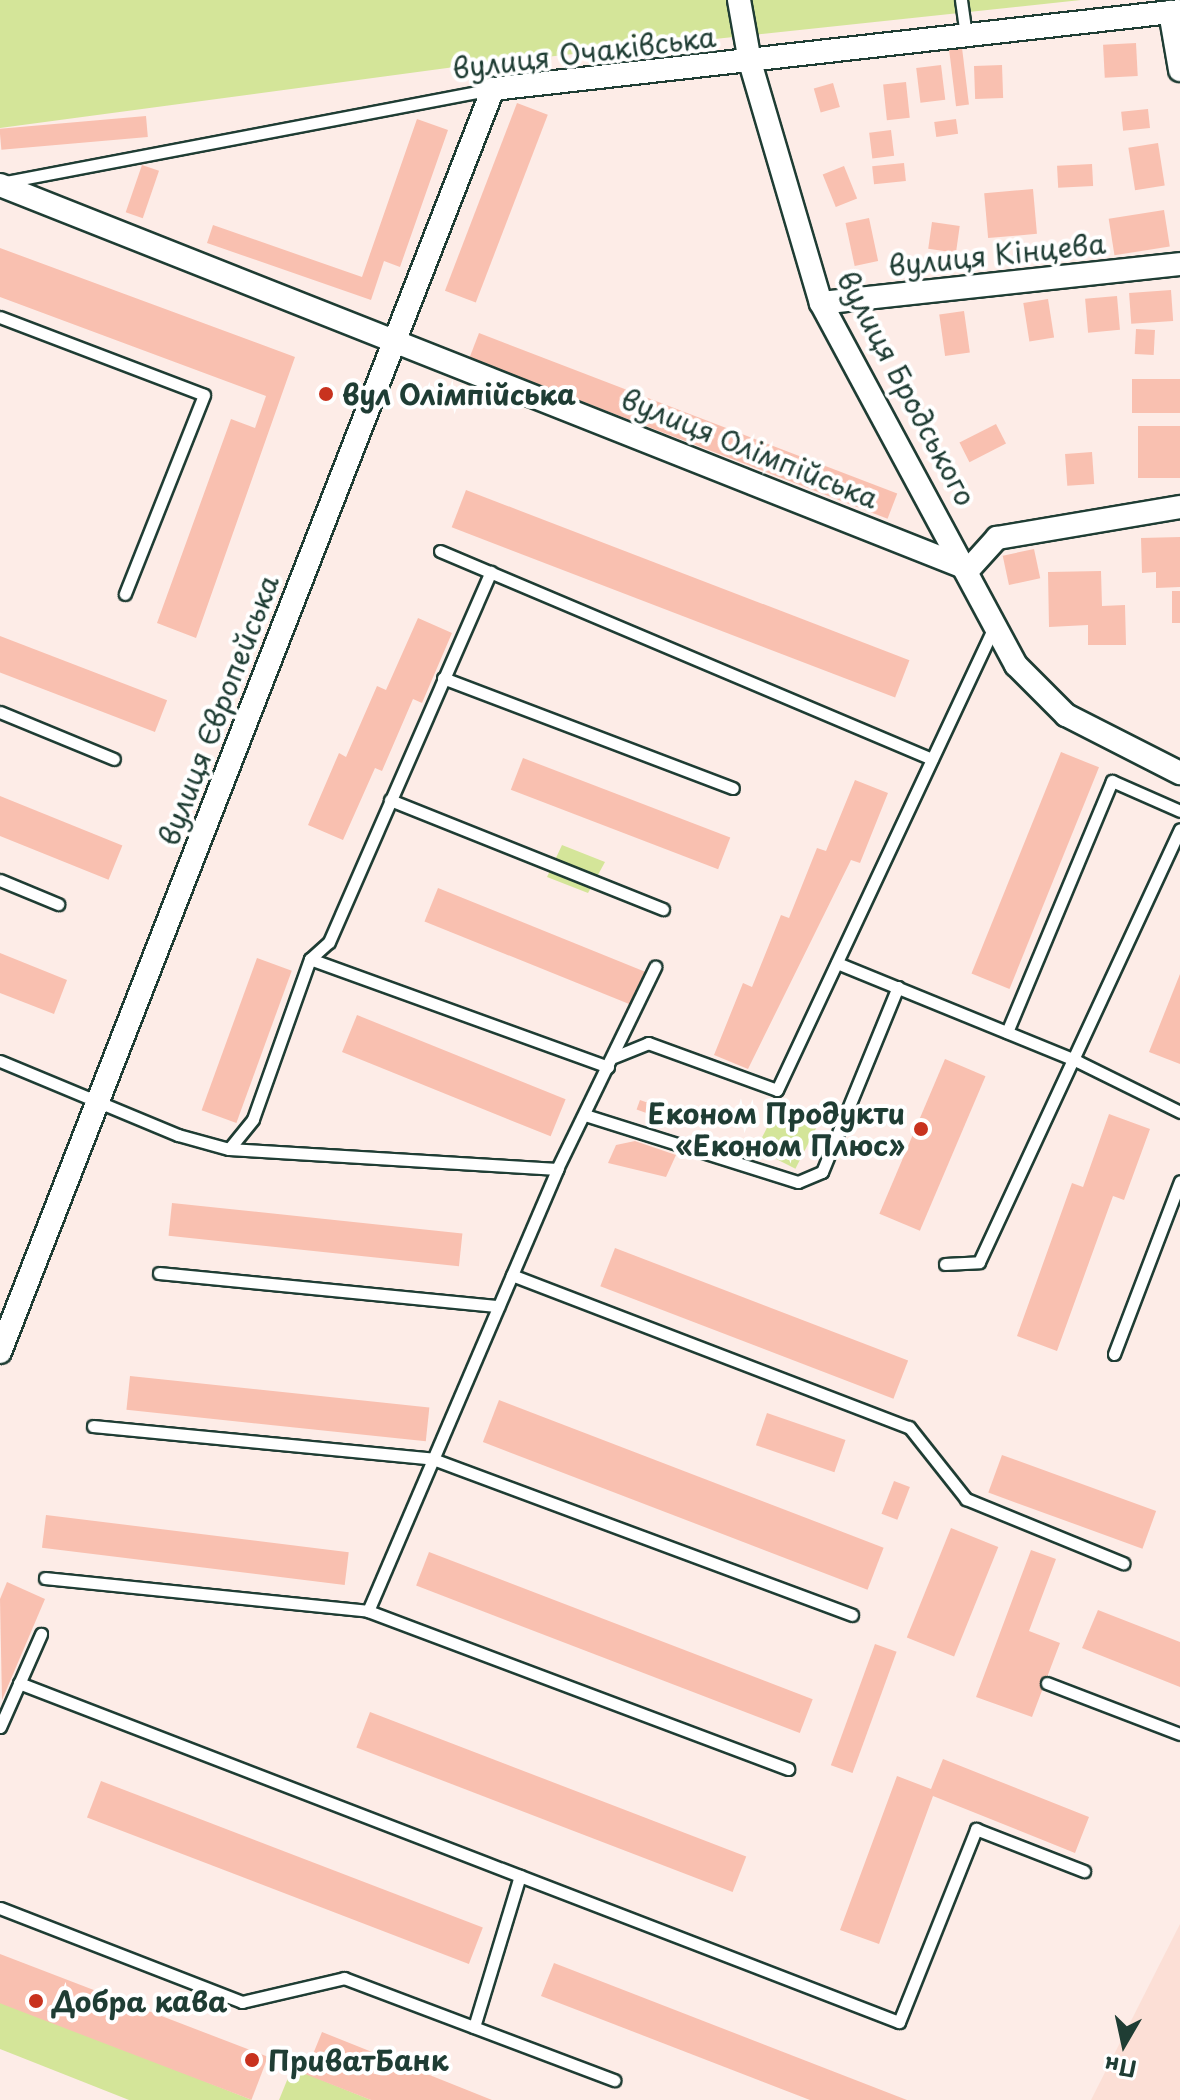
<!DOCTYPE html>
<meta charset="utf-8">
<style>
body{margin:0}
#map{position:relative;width:1180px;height:2100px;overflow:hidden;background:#fdece7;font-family:"Playpen Sans",sans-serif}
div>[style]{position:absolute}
.built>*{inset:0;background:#fcdfd6}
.green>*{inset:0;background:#d4e599;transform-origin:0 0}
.building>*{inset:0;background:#f9c0b0;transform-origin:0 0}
.roads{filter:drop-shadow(2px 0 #1f3d34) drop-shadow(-2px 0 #1f3d34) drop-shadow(0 2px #1f3d34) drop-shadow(0 -2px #1f3d34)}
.service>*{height:11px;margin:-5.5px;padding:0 5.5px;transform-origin:5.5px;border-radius:5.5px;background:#fff}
.minor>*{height:22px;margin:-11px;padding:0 11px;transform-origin:11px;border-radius:11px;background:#fff}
.dots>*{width:22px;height:22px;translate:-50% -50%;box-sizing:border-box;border:4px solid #fff;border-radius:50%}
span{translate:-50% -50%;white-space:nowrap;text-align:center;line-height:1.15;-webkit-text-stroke:8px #fff;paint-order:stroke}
.street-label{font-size:28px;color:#1f3d34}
.poi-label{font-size:28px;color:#1f3d34;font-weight:700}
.left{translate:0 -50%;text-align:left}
.right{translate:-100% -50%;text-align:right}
.north{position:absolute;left:1084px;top:2004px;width:80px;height:80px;-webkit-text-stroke:6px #fff;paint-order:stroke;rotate:189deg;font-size:22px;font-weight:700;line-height:32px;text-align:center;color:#1f3d34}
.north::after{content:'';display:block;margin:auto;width:28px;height:36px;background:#1f3d34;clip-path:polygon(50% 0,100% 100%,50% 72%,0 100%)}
</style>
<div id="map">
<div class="built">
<div style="clip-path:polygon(1180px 1924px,1180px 2100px,1091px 2100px)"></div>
</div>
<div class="green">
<div style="clip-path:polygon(0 0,1081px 0,462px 66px,0 128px)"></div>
<div style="clip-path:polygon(562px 845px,605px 862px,588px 893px,547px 877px)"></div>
<div style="left:778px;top:1106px;width:44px;height:48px;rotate:27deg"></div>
<div style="clip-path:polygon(0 2000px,252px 2100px,129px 2100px,0 2049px)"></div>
<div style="clip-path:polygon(292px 2068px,371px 2100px,279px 2100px)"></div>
</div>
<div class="building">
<div style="left:1136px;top:43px;width:33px;height:33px;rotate:87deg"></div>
<div style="left:962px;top:48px;width:57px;height:13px;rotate:83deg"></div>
<div style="left:941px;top:65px;width:35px;height:25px;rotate:83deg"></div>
<div style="left:1002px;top:65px;width:33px;height:28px;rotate:88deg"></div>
<div style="left:906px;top:82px;width:36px;height:23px;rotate:84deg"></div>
<div style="left:833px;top:83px;width:25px;height:20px;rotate:74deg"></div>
<div style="left:517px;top:103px;width:33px;height:201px;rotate:21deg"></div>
<div style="left:1148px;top:109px;width:19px;height:27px;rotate:84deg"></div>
<div style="left:146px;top:116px;width:21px;height:147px;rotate:85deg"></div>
<div style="clip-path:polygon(417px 119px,448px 130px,400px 267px,384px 261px,371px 300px,207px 243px,213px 225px,362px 277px)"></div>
<div style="left:956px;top:119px;width:15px;height:22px;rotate:82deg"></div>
<div style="left:891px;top:130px;width:26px;height:22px;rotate:83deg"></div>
<div style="left:1158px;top:143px;width:43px;height:30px;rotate:81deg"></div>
<div style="left:904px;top:163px;width:18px;height:32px;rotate:84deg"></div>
<div style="left:1092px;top:164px;width:22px;height:35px;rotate:87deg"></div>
<div style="left:142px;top:165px;width:18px;height:50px;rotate:19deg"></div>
<div style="left:844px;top:166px;width:35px;height:23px;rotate:68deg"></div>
<div style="left:1033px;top:189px;width:45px;height:49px;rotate:85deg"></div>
<div style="left:1164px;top:210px;width:37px;height:56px;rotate:81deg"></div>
<div style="left:869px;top:218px;width:44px;height:24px;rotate:78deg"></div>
<div style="left:932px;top:222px;width:28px;height:27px;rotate:8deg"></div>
<div style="clip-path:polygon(0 248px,295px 357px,196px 638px,157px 623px,231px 419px,255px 428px,266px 396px,0 297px)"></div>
<div style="left:1171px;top:290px;width:31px;height:42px;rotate:86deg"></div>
<div style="left:1117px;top:296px;width:34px;height:32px;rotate:85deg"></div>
<div style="left:1048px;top:299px;width:39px;height:25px;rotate:81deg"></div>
<div style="left:964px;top:311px;width:42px;height:25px;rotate:82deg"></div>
<div style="left:1136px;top:329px;width:19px;height:25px;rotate:3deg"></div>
<div style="left:479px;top:333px;width:448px;height:27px;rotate:21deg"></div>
<div style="left:1180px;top:379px;width:34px;height:48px;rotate:90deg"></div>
<div style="left:996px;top:424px;width:22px;height:41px;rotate:63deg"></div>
<div style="left:1180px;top:426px;width:52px;height:42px;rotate:90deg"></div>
<div style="left:1092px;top:452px;width:32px;height:27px;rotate:86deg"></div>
<div style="left:466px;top:490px;width:475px;height:40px;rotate:21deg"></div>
<div style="clip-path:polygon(1180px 537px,1180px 587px,1156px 588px,1156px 572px,1142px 573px,1141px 538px)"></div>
<div style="left:1034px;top:549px;width:30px;height:32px;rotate:78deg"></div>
<div style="clip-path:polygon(1101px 571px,1102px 606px,1125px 605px,1126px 645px,1088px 645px,1088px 625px,1049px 627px,1048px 572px)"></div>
<div style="left:1172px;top:591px;width:8px;height:32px"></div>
<div style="clip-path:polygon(418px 618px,452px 633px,422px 703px,413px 699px,382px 771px,375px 768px,343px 840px,308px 825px,339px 753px,346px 757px,377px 686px,386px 690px)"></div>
<div style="left:0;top:636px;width:179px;height:34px;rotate:21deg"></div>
<div style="left:1061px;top:752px;width:41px;height:239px;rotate:22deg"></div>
<div style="left:523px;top:758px;width:222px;height:34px;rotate:21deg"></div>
<div style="clip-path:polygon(855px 780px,888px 793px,860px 863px,851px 860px,748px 1069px,714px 1055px,743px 983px,752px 987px,781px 915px,789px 918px,817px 848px,826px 851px)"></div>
<div style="left:0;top:796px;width:132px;height:37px;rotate:22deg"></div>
<div style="left:438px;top:888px;width:224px;height:36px;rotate:22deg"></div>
<div style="clip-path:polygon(0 953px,67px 980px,54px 1014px,0 993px)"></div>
<div style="left:257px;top:958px;width:37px;height:162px;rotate:20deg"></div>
<div style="clip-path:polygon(1180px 974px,1180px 1064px,1149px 1052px)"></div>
<div style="left:357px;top:1015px;width:225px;height:40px;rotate:22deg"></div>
<div style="left:945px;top:1059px;width:44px;height:168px;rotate:23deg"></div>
<div style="left:640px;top:1100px;width:20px;height:10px;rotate:20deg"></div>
<div style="clip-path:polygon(1109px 1114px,1150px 1129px,1124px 1200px,1113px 1196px,1057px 1351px,1017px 1336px,1072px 1183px,1083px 1187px)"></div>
<div style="clip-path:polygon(635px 1141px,676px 1155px,666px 1177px,608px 1163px,616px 1145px)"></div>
<div style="left:172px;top:1203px;width:292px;height:33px;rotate:6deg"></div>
<div style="left:615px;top:1248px;width:314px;height:41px;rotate:21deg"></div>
<div style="left:130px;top:1376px;width:301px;height:34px;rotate:6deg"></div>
<div style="left:499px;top:1400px;width:412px;height:45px;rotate:21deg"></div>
<div style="left:767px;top:1413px;width:83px;height:34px;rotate:19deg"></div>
<div style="left:1002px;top:1455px;width:164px;height:40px;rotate:20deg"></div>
<div style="left:894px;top:1481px;width:17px;height:35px;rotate:21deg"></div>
<div style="left:46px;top:1515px;width:305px;height:33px;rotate:7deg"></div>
<div style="left:951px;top:1528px;width:51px;height:118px;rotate:22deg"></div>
<div style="clip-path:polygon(1031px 1550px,1056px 1559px,1029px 1631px,1060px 1643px,1032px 1717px,976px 1697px)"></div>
<div style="left:429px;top:1552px;width:411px;height:36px;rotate:21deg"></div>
<div style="clip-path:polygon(7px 1582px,45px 1599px,2px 1700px,0 1599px)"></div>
<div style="clip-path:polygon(1098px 1610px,1180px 1642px,1180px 1687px,1082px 1648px)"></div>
<div style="left:875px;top:1644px;width:23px;height:129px;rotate:20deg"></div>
<div style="left:370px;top:1712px;width:403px;height:38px;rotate:21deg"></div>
<div style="clip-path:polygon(943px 1759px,1089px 1817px,1075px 1853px,933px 1796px,879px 1944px,840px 1930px,897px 1776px,931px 1789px)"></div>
<div style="left:101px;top:1781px;width:409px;height:39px;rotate:21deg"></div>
<div style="left:0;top:1954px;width:287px;height:46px;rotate:21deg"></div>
<div style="clip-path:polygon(554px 1963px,907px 2100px,810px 2100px,541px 1996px)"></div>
<div style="clip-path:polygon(322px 2032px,492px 2100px,371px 2100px,305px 2074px)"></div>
</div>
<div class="roads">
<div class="service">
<div style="left:961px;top:0;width:36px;rotate:82deg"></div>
<div style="left:5px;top:182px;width:497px;rotate:-10.8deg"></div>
<div style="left:0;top:317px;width:218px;rotate:20.9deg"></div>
<div style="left:204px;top:395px;width:214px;rotate:111.7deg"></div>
<div style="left:440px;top:551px;width:534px;rotate:22.92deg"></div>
<div style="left:443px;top:678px;width:310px;rotate:20.8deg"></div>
<div style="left:0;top:712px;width:123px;rotate:22.4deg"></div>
<div style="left:390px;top:800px;width:294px;rotate:21.8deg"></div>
<div style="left:0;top:880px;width:63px;rotate:22.5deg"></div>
<div style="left:310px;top:959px;width:317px;rotate:19.9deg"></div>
<div style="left:837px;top:963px;width:259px;rotate:22.2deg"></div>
<div style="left:1077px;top:1061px;width:115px;rotate:26.3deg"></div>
<div style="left:1007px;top:1032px;width:272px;rotate:-67.3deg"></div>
<div style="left:1112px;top:781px;width:74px;rotate:23.8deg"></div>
<div style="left:614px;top:1057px;width:37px;rotate:-22deg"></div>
<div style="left:648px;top:1043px;width:137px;rotate:20deg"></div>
<div style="left:777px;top:1090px;width:511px;rotate:-64.89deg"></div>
<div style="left:0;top:1061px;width:193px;rotate:22.6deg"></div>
<div style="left:178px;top:1135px;width:53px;rotate:15.4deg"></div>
<div style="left:229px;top:1149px;width:329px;rotate:3.5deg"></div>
<div style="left:585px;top:1115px;width:223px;rotate:17.5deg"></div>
<div style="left:798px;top:1182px;width:26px;rotate:-23deg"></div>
<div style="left:822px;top:1172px;width:200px;rotate:-67.7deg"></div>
<div style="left:229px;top:1149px;width:38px;rotate:-51deg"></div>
<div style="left:253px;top:1119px;width:170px;rotate:-70.4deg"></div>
<div style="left:310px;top:959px;width:25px;rotate:-42deg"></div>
<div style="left:329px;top:942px;width:404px;rotate:-66.4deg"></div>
<div style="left:945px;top:1264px;width:34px;rotate:-3deg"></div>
<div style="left:979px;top:1262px;width:477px;rotate:-65.1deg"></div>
<div style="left:159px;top:1273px;width:341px;rotate:5.6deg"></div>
<div style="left:512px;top:1275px;width:425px;rotate:21deg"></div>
<div style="left:909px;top:1427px;width:92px;rotate:51.6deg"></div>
<div style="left:966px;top:1499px;width:170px;rotate:22.2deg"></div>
<div style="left:1114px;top:1354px;width:185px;rotate:-69.1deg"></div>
<div style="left:93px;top:1426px;width:342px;rotate:5.5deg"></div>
<div style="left:433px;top:1459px;width:447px;rotate:20.4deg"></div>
<div style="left:45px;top:1578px;width:325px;rotate:5.8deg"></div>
<div style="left:368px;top:1611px;width:449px;rotate:20.6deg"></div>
<div style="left:368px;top:1611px;width:481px;rotate:-66.8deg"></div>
<div style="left:557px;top:1169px;width:225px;rotate:-64.1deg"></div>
<div style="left:19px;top:1683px;width:943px;rotate:21.07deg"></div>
<div style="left:899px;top:2022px;width:208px;rotate:-68.2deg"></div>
<div style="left:976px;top:1829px;width:116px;rotate:21.3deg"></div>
<div style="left:1047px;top:1683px;width:142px;rotate:21deg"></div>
<div style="left:0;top:1727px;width:102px;rotate:-66.2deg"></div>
<div style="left:0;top:1908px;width:260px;rotate:21.2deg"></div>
<div style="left:242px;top:2002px;width:105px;rotate:-13.2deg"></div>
<div style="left:344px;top:1978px;width:289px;rotate:20.7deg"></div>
<div style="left:474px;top:2027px;width:158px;rotate:-73.1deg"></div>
</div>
<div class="minor">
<div style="left:739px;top:0;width:63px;rotate:79.9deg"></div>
<div style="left:750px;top:62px;width:251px;rotate:73.6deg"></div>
<div style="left:821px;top:303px;width:411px;rotate:61.7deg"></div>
<div style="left:1016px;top:665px;width:71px;rotate:45deg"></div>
<div style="left:1066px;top:715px;width:128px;rotate:27deg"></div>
<div style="left:1170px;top:12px;width:59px;rotate:80.2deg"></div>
<div style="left:0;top:185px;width:1042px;rotate:21.62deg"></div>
<div style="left:821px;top:303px;width:361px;rotate:-6.2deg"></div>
<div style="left:969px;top:569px;width:42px;rotate:-47.9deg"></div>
<div style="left:997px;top:538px;width:186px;rotate:-9.6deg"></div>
<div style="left:0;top:1352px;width:1356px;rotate:-68.68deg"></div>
<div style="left:493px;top:89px;width:691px;rotate:-6.48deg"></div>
</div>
</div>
<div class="dots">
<div style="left:326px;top:394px;background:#c8321e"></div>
<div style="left:921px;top:1129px;background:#c8321e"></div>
<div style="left:36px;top:2001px;background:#c8321e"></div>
<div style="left:252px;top:2060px;background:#c8321e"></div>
</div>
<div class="street-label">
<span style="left:584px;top:52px;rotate:-7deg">вулиця Очаківська</span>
<span style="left:997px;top:254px;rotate:-6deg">вулиця Кінцева</span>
<span style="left:907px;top:388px;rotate:62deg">вулиця Бродського</span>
<span style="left:750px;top:448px;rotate:22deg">вулиця Олімпійська</span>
<span style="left:218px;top:710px;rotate:-69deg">вулиця Європейська</span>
</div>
<div class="poi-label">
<span class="left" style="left:342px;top:394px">вул Олімпійська</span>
<span class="right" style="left:905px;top:1129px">Економ Продукти<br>«Економ Плюс»</span>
<span class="left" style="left:52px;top:2001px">Добра кава</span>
<span class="left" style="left:268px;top:2060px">ПриватБанк</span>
</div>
<div class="north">Пн</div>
</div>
